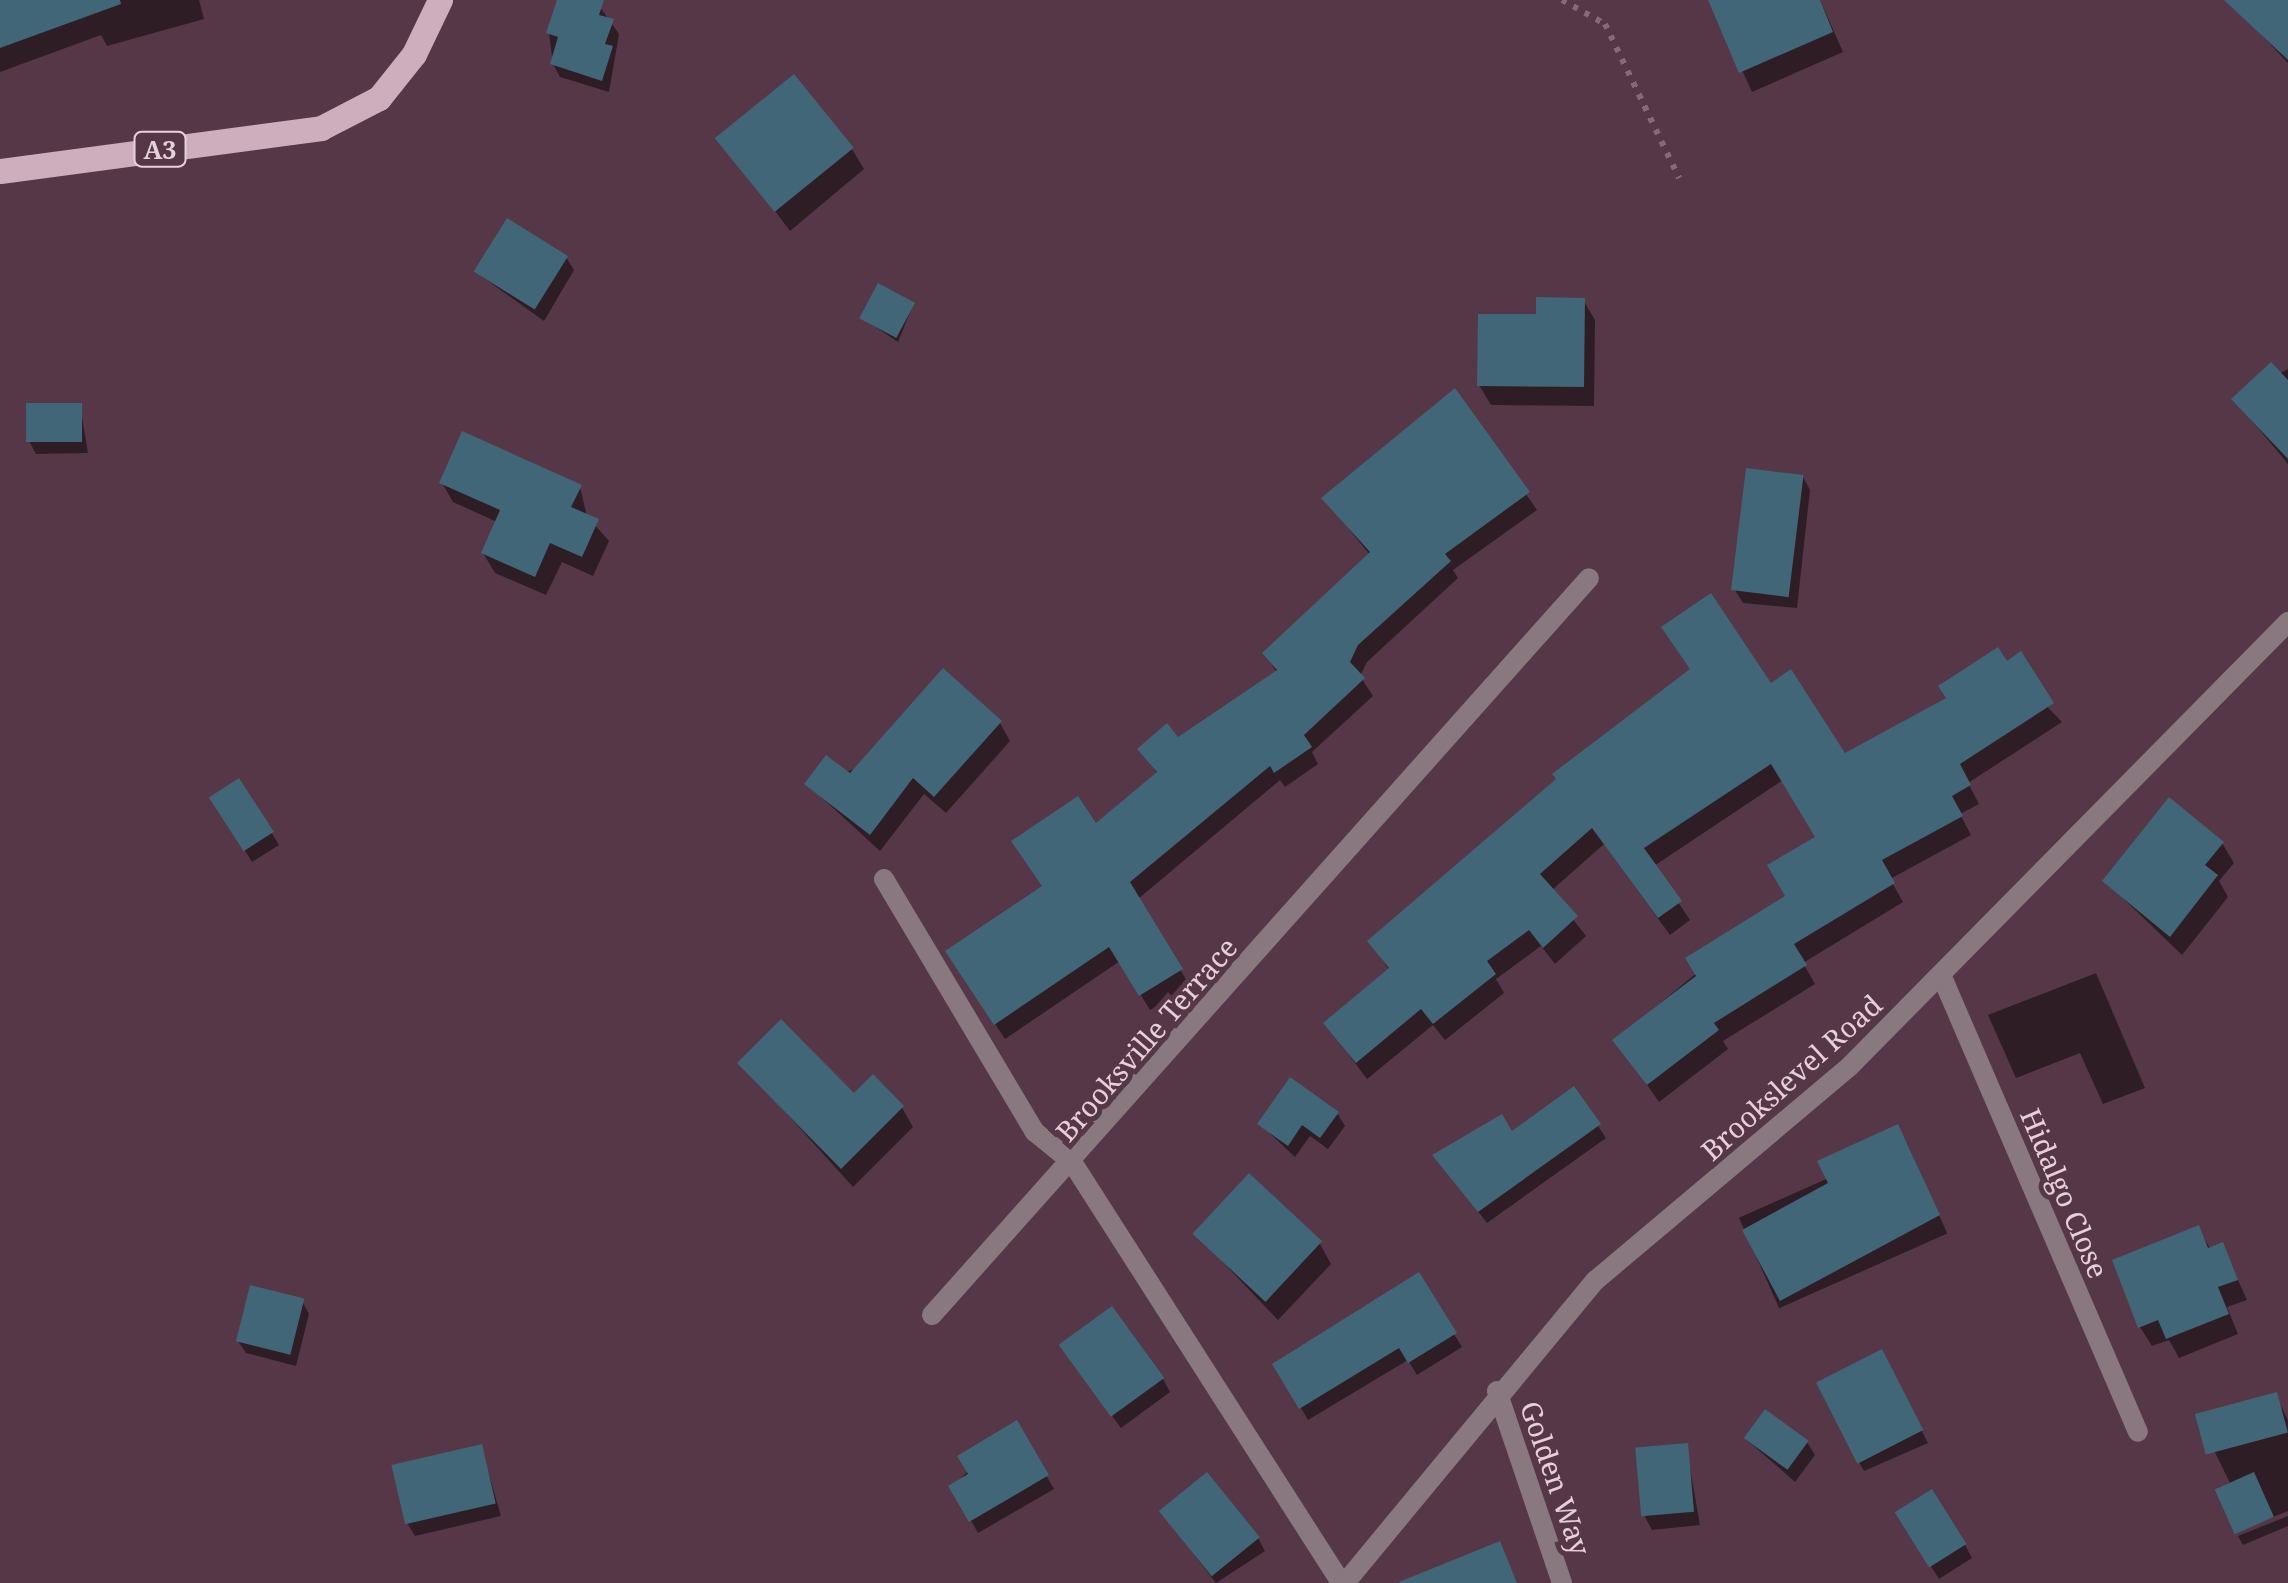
<!DOCTYPE html>
<style>
body{margin:0}
#map{position:relative;width:2288px;height:1583px;overflow:hidden;background:#563747;font-family:"Noto Serif",serif}
div>[style]{position:absolute}
.shadow>*{inset:0;background:#0007;transform-origin:0 0}
.building>*{inset:0;background:#406677;transform-origin:0 0}
.path>*{height:6px;margin-top:-3px;transform-origin:0;background:repeating-linear-gradient(90deg,#856977 0 5px,transparent 0 13px)}
.street>*{height:20px;margin:-10px;padding:0 10px;transform-origin:10px;border-radius:10px;background:#897880}
.primary>*{height:25px;margin:-12.5px;padding:0 12.5px;transform-origin:12.5px;border-radius:12.5px;background:#ceadbd}
span{translate:-50% -50%;white-space:nowrap;text-align:center;line-height:1.15;-webkit-text-stroke:10px #563747;paint-order:stroke}
.shield-label span{padding:2px 8px;background:#563747;border:2px solid;border-radius:8px;-webkit-text-stroke-width:0}
.shield-label{font-size:25px;color:#e6d1db;font-weight:700}
.street-label{font-size:28px;color:#e6d1db}
</style>
<div id="map">
<div class="shadow">
<div style="clip-path:polygon(0 0,199px 0,204px 19px,107px 46px,101px 35px,0 72px)"></div>
<div style="clip-path:polygon(560px 0,600px 7px,619px 34px,609px 92px,560px 77px,553px 64px,549px 33px)"></div>
<div style="clip-path:polygon(1710px 0,1820px 0,1843px 52px,1752px 92px)"></div>
<div style="clip-path:polygon(2255px 0,2288px 0,2288px 63px,2242px 14px)"></div>
<div style="clip-path:polygon(852px 149px,864px 169px,790px 231px,735px 158px)"></div>
<div style="clip-path:polygon(566px 257px,574px 270px,544px 321px,477px 273px)"></div>
<div style="clip-path:polygon(1583px 300px,1595px 320px,1594px 406px,1491px 405px,1479px 385px,1539px 317px)"></div>
<div style="clip-path:polygon(913px 305px,898px 342px,862px 318px)"></div>
<div style="clip-path:polygon(2288px 369px,2288px 464px,2234px 399px)"></div>
<div style="clip-path:polygon(1455px 391px,1537px 510px,1453px 570px,1458px 578px,1367px 662px,1360px 676px,1373px 696px,1312px 752px,1318px 764px,1285px 787px,1280px 780px,1138px 899px,1190px 986px,1150px 1010px,1120px 961px,1005px 1039px,958px 968px,1158px 775px,1141px 749px,1178px 741px,1277px 673px,1265px 653px,1370px 555px,1324px 498px)"></div>
<div style="clip-path:polygon(80px 405px,88px 453px,36px 454px,29px 441px)"></div>
<div style="clip-path:polygon(1803px 477px,1810px 490px,1797px 608px,1743px 603px,1735px 590px)"></div>
<div style="clip-path:polygon(442px 483px,580px 487px,587px 516px,609px 541px,593px 576px,562px 562px,546px 595px,495px 573px,483px 553px,497px 522px,453px 502px)"></div>
<div style="clip-path:polygon(2006px 664px,2062px 722px,1968px 783px,1979px 804px,1960px 814px,1971px 835px,1890px 879px,1903px 902px,1803px 963px,1815px 984px,1723px 1041px,1728px 1049px,1659px 1102px,1616px 1040px,1788px 897px,1817px 838px,1783px 780px,1654px 866px,1690px 920px,1670px 935px,1604px 844px,1551px 891px,1586px 936px,1555px 964px,1541px 946px,1496px 979px,1504px 993px,1445px 1040px,1433px 1025px,1367px 1079px,1326px 1024px,1390px 971px,1370px 942px,1771px 686px,1845px 756px)"></div>
<div style="clip-path:polygon(1000px 723px,1010px 741px,946px 813px,924px 794px,880px 851px,807px 784px)"></div>
<div style="clip-path:polygon(220px 810px,271px 832px,279px 845px,252px 862px)"></div>
<div style="clip-path:polygon(2222px 843px,2234px 863px,2219px 881px,2228px 897px,2182px 955px,2105px 881px)"></div>
<div style="clip-path:polygon(2096px 973px,2145px 1088px,2103px 1104px,2080px 1053px,2016px 1078px,1988px 1015px)"></div>
<div style="clip-path:polygon(741px 1063px,902px 1108px,913px 1127px,853px 1187px)"></div>
<div style="clip-path:polygon(1337px 1113px,1345px 1126px,1328px 1149px,1310px 1136px,1295px 1157px,1260px 1124px)"></div>
<div style="clip-path:polygon(1598px 1126px,1606px 1138px,1487px 1223px,1435px 1156px,1511px 1135px)"></div>
<div style="left:1907px;top:1143px;width:99px;height:184px;rotate:66deg"></div>
<div style="clip-path:polygon(2198px 1228px,2211px 1250px,2222px 1245px,2247px 1300px,2227px 1307px,2238px 1334px,2179px 1358px,2169px 1340px,2152px 1346px,2140px 1327px)"></div>
<div style="clip-path:polygon(1195px 1233px,1320px 1244px,1331px 1264px,1278px 1320px)"></div>
<div style="clip-path:polygon(1418px 1276px,1462px 1347px,1417px 1375px,1408px 1360px,1308px 1420px,1276px 1365px)"></div>
<div style="clip-path:polygon(302px 1301px,309px 1314px,296px 1366px,246px 1353px,238px 1341px)"></div>
<div style="clip-path:polygon(1070px 1359px,1163px 1379px,1170px 1392px,1121px 1428px)"></div>
<div style="clip-path:polygon(1888px 1365px,1928px 1443px,1864px 1471px,1856px 1457px)"></div>
<div style="clip-path:polygon(2276px 1396px,2288px 1420px,2288px 1511px,2236px 1532px,2231px 1485px,2204px 1430px)"></div>
<div style="clip-path:polygon(1016px 1424px,1054px 1489px,978px 1533px,952px 1487px)"></div>
<div style="clip-path:polygon(1746px 1439px,1807px 1442px,1815px 1455px,1795px 1482px)"></div>
<div style="clip-path:polygon(1686px 1445px,1700px 1525px,1652px 1530px,1645px 1517px)"></div>
<div style="clip-path:polygon(481px 1447px,501px 1516px,415px 1536px,407px 1523px)"></div>
<div style="clip-path:polygon(1162px 1513px,1258px 1538px,1265px 1551px,1216px 1583px)"></div>
<div style="clip-path:polygon(2288px 1516px,2288px 1526px,2243px 1545px,2238px 1536px)"></div>
<div style="clip-path:polygon(1905px 1526px,1965px 1545px,1972px 1558px,1939px 1579px)"></div>
</div>
<div class="building">
<div style="clip-path:polygon(0 0,120px 0,121px 4px,0 48px)"></div>
<div style="clip-path:polygon(557px 0,604px 0,599px 15px,614px 19px,605px 44px,613px 46px,602px 81px,550px 64px,558px 37px,546px 33px)"></div>
<div style="clip-path:polygon(1708px 0,1820px 0,1833px 32px,1739px 73px)"></div>
<div style="clip-path:polygon(2224px 0,2288px 0,2288px 60px)"></div>
<div style="left:794px;top:74px;width:95px;height:102px;rotate:51deg"></div>
<div style="left:507px;top:218px;width:72px;height:63px;rotate:32deg"></div>
<div style="left:878px;top:283px;width:42px;height:40px;rotate:28deg"></div>
<div style="clip-path:polygon(1536px 297px,1585px 298px,1584px 387px,1477px 386px,1478px 314px,1536px 314px)"></div>
<div style="clip-path:polygon(2271px 362px,2288px 380px,2288px 459px,2231px 399px)"></div>
<div style="clip-path:polygon(1455px 388px,1530px 492px,1445px 554px,1451px 561px,1358px 645px,1350px 662px,1365px 678px,1304px 735px,1312px 747px,1274px 773px,1270px 766px,1130px 882px,1183px 969px,1139px 996px,1109px 947px,994px 1025px,945px 951px,1042px 886px,1011px 841px,1078px 796px,1096px 823px,1157px 772px,1137px 749px,1167px 723px,1178px 737px,1277px 670px,1262px 653px,1370px 552px,1321px 498px)"></div>
<div style="left:26px;top:403px;width:56px;height:39px"></div>
<div style="clip-path:polygon(462px 431px,582px 485px,571px 507px,599px 519px,582px 557px,550px 543px,535px 577px,481px 553px,500px 510px,439px 483px)"></div>
<div style="left:1746px;top:468px;width:58px;height:123px;rotate:7deg"></div>
<div style="clip-path:polygon(1711px 593px,1771px 683px,1791px 669px,1845px 753px,1946px 698px,1938px 686px,1998px 647px,2007px 661px,2021px 651px,2054px 703px,1960px 764px,1971px 785px,1952px 796px,1963px 816px,1882px 860px,1895px 883px,1794px 944px,1807px 965px,1714px 1023px,1719px 1030px,1647px 1085px,1612px 1040px,1696px 976px,1685px 958px,1785px 896px,1767px 865px,1815px 837px,1771px 764px,1644px 848px,1682px 901px,1658px 918px,1592px 828px,1540px 874px,1578px 916px,1543px 948px,1529px 930px,1487px 961px,1496px 974px,1433px 1024px,1421px 1009px,1356px 1063px,1323px 1023px,1389px 968px,1367px 941px,1556px 779px,1552px 774px,1690px 669px,1661px 627px)"></div>
<div style="clip-path:polygon(943px 668px,1002px 721px,934px 797px,913px 778px,870px 835px,804px 784px,826px 755px,850px 773px)"></div>
<div style="left:239px;top:778px;width:64px;height:36px;rotate:57deg"></div>
<div style="clip-path:polygon(2169px 797px,2224px 842px,2205px 865px,2218px 875px,2170px 937px,2102px 881px)"></div>
<div style="clip-path:polygon(781px 1019px,854px 1093px,873px 1074px,904px 1106px,841px 1169px,737px 1063px)"></div>
<div style="clip-path:polygon(1290px 1077px,1339px 1112px,1320px 1138px,1302px 1125px,1288px 1146px,1257px 1124px)"></div>
<div style="clip-path:polygon(1574px 1086px,1601px 1124px,1478px 1212px,1432px 1155px,1502px 1114px,1512px 1131px)"></div>
<div style="clip-path:polygon(1898px 1124px,1940px 1215px,1780px 1301px,1742px 1230px,1828px 1183px,1817px 1161px)"></div>
<div style="left:1249px;top:1173px;width:100px;height:83px;rotate:43deg"></div>
<div style="clip-path:polygon(2199px 1225px,2208px 1248px,2223px 1242px,2238px 1280px,2218px 1287px,2229px 1314px,2166px 1339px,2158px 1320px,2138px 1328px,2112px 1260px)"></div>
<div style="clip-path:polygon(1419px 1272px,1457px 1333px,1408px 1363px,1399px 1348px,1299px 1409px,1272px 1364px)"></div>
<div style="left:250px;top:1285px;width:56px;height:58px;rotate:14deg"></div>
<div style="left:1112px;top:1306px;width:89px;height:66px;rotate:54deg"></div>
<div style="left:1882px;top:1349px;width:91px;height:74px;rotate:63deg"></div>
<div style="left:2277px;top:1392px;width:42px;height:85px;rotate:75deg"></div>
<div style="left:1765px;top:1409px;width:54px;height:36px;rotate:36deg"></div>
<div style="clip-path:polygon(1017px 1420px,1049px 1475px,969px 1522px,948px 1486px,968px 1474px,957px 1456px)"></div>
<div style="left:1688px;top:1443px;width:69px;height:53px;rotate:85deg"></div>
<div style="left:482px;top:1444px;width:61px;height:93px;rotate:77deg"></div>
<div style="left:1207px;top:1472px;width:84px;height:62px;rotate:51deg"></div>
<div style="left:2254px;top:1472px;width:49px;height:43px;rotate:66deg"></div>
<div style="left:1932px;top:1489px;width:65px;height:44px;rotate:58deg"></div>
<div style="clip-path:polygon(1500px 1541px,1517px 1583px,1400px 1583px,1399px 1582px)"></div>
</div>
<div class="path">
<div style="left:1562px;top:0;width:49px;rotate:29.2deg"></div>
<div style="left:1605px;top:24px;width:171px;rotate:64.3deg"></div>
</div>
<div class="street">
<div style="left:884px;top:879px;width:295px;rotate:59.2deg"></div>
<div style="left:1035px;top:1132px;width:48px;rotate:39deg"></div>
<div style="left:1072px;top:1162px;width:500px;rotate:57.4deg"></div>
<div style="left:1942px;top:977px;width:495px;rotate:66.7deg"></div>
<div style="left:932px;top:1315px;width:987px;rotate:-48.28deg"></div>
<div style="left:1497px;top:1391px;width:203px;rotate:71.3deg"></div>
<div style="left:1345px;top:1583px;width:393px;rotate:-50.4deg"></div>
<div style="left:1596px;top:1280px;width:332px;rotate:-40.1deg"></div>
<div style="left:1850px;top:1066px;width:624px;rotate:-45.39deg"></div>
</div>
<div class="primary">
<div style="left:0;top:171px;width:324px;rotate:-7.6deg"></div>
<div style="left:321px;top:128px;width:65px;rotate:-27.3deg"></div>
<div style="left:379px;top:98px;width:56px;rotate:-51.5deg"></div>
<div style="left:414px;top:54px;width:60px;rotate:-64.3deg"></div>
</div>
<div class="shield-label">
<span style="left:160px;top:149px">A3</span>
</div>
<div class="street-label">
<span style="left:1146px;top:1039px;rotate:-49deg">Brooksville Terrace</span>
<span style="left:1791px;top:1077px;rotate:-42deg">Brookslevel Road</span>
<span style="left:2065px;top:1193px;rotate:67deg">Hidalgo Close</span>
<span style="left:1556px;top:1478px;rotate:71deg">Golden Way</span>
</div>
</div>
